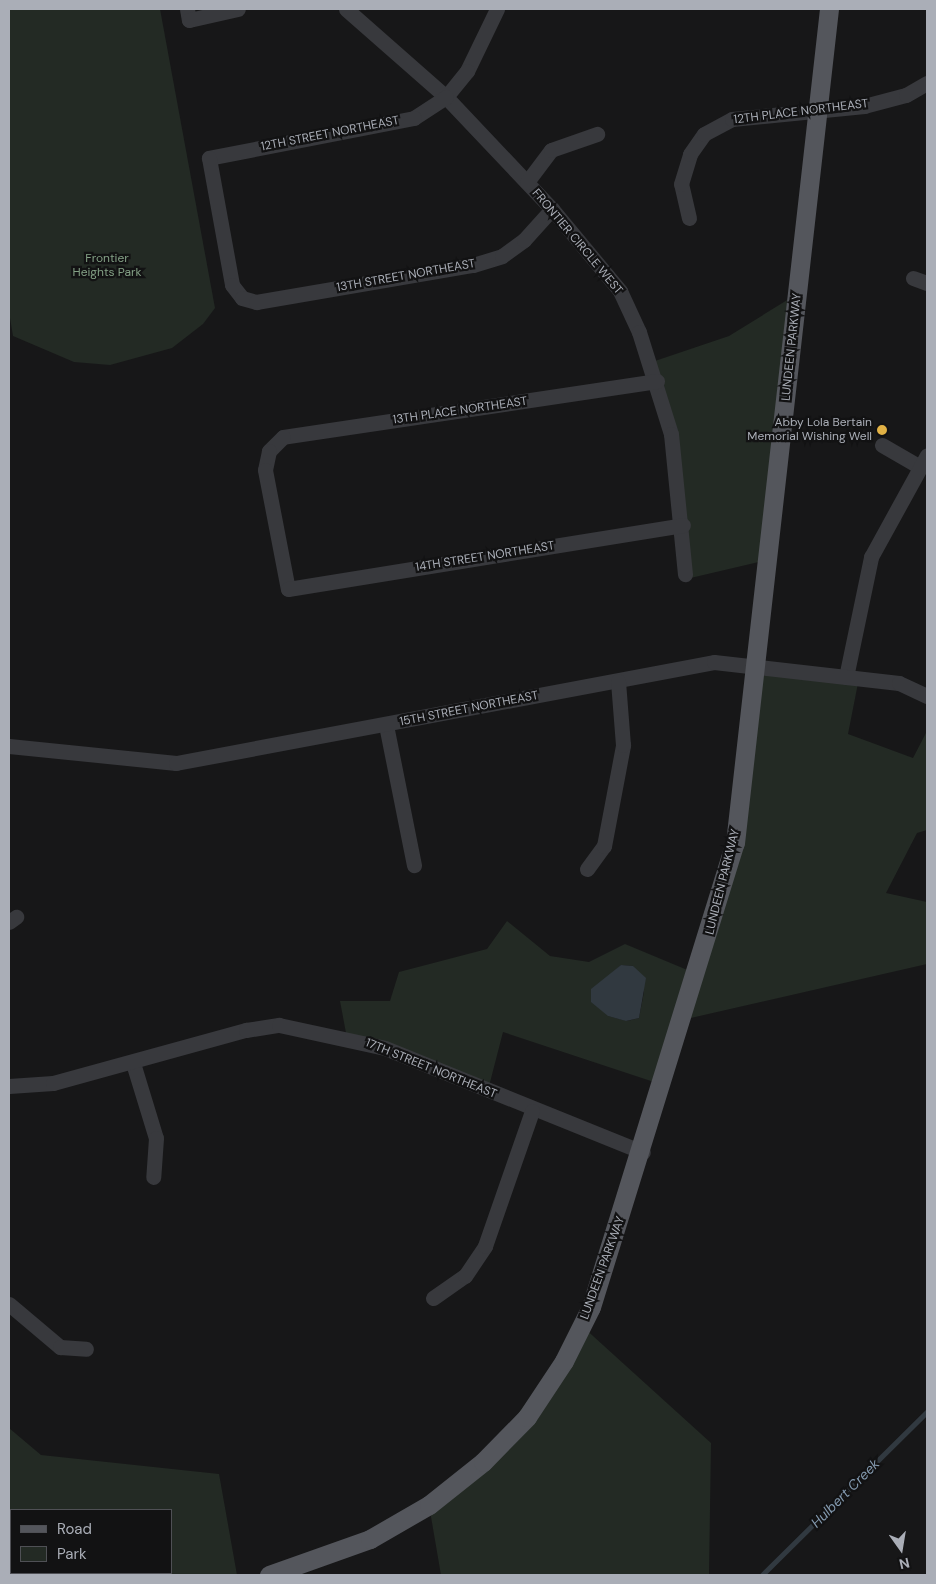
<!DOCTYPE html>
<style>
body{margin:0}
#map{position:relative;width:936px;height:1584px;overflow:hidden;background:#171718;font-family:"DM Sans",sans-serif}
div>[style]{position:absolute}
.green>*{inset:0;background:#232a24}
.water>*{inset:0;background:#313940}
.stream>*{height:4.5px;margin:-2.25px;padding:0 2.25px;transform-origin:2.25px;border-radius:2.25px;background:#313940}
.minor>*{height:15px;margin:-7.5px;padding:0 7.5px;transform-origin:7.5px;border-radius:7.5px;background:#38393d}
.major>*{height:19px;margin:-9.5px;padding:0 9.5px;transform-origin:9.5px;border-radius:9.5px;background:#54565c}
.dots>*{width:14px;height:14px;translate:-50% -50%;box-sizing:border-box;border:2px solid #121213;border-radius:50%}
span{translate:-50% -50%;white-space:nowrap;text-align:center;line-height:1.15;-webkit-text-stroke:4.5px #121213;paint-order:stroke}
.street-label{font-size:12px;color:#aaaeb7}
.park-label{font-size:12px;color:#83a085}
.poi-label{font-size:12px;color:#aaaeb7}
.right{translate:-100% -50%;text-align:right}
.water-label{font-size:14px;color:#849aaf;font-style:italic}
.frame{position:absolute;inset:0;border:10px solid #aaaeb7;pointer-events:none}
.legend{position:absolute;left:10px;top:1509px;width:162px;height:65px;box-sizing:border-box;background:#121213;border:1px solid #4f5055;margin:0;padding:6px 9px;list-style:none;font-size:15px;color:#aaaeb7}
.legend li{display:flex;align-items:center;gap:10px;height:25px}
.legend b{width:25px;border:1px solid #4f5055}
.north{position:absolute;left:876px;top:1524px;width:50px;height:50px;-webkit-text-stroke:4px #121213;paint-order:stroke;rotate:167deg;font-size:14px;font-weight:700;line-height:20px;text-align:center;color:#aaaeb7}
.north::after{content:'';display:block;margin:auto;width:18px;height:22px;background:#aaaeb7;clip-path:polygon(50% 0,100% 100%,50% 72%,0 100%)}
</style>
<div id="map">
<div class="green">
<div style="clip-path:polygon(9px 9px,160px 9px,215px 308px,203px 324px,172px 348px,110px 365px,74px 362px,13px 336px,9px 312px)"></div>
<div style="clip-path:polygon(797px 294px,767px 560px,682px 580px,683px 525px,649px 363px,729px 336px)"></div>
<div style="clip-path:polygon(evenodd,756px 666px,859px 678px,848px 734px,913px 758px,927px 731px,927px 830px,917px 833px,886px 893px,927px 902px,927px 964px,682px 1020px,663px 1085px,503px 1032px,487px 1094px,346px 1033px,340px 1001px,390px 1001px,399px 972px,487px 949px,507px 921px,550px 956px,589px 962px,625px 944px,697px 974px,723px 893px,756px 666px,621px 965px,633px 966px,644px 992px,639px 1018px,627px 1021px,608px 1016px,607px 978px,621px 965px)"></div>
<div style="clip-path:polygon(582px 1326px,711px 1443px,709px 1575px,441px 1575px,429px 1505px,483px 1462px)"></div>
<div style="clip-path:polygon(evenodd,9px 1428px,41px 1455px,219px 1474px,237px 1575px,9px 1575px,9px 1428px,171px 1510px,171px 1573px,11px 1573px,11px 1510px,171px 1510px)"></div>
</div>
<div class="water">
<div style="clip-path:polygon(621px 965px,633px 966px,646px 978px,639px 1018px,626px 1021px,608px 1016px,591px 1002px,591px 989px)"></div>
</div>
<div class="stream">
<div style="left:762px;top:1575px;width:232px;rotate:-44.7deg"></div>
</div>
<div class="minor">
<div style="left:187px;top:9px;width:11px;rotate:80deg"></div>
<div style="left:189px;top:20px;width:50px;rotate:-12.7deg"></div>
<div style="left:346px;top:9px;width:133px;rotate:41.3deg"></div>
<div style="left:446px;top:97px;width:154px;rotate:46.6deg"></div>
<div style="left:552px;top:209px;width:107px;rotate:50.3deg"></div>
<div style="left:620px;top:291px;width:45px;rotate:65.1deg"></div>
<div style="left:639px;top:332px;width:107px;rotate:72.6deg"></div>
<div style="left:671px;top:434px;width:141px;rotate:84.3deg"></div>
<div style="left:497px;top:9px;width:69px;rotate:115.8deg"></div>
<div style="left:467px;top:71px;width:33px;rotate:129deg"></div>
<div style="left:446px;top:97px;width:38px;rotate:147deg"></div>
<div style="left:414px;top:118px;width:209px;rotate:169deg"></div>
<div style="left:209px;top:158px;width:129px;rotate:79.7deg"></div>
<div style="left:232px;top:285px;width:16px;rotate:52deg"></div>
<div style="left:242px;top:298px;width:15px;rotate:16deg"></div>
<div style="left:256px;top:302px;width:220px;rotate:-9.7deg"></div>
<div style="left:473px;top:265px;width:30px;rotate:-17deg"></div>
<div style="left:502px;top:256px;width:27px;rotate:-36deg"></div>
<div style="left:524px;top:240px;width:42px;rotate:-47.9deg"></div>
<div style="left:527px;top:182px;width:40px;rotate:-53deg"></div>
<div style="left:551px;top:150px;width:49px;rotate:-19.2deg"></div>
<div style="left:689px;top:218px;width:35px;rotate:-103deg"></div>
<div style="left:681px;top:184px;width:31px;rotate:-73deg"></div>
<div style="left:690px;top:154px;width:24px;rotate:-55deg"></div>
<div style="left:704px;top:134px;width:32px;rotate:-28deg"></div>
<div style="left:732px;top:119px;width:133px;rotate:-5.6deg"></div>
<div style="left:864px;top:106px;width:43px;rotate:-14.7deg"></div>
<div style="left:906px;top:95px;width:24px;rotate:-30deg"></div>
<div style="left:913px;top:278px;width:15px;rotate:20deg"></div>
<div style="left:657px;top:381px;width:378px;rotate:171.5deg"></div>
<div style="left:283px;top:437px;width:20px;rotate:135deg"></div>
<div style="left:269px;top:451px;width:19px;rotate:102deg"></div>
<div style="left:265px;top:470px;width:121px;rotate:79.1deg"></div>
<div style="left:288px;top:589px;width:400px;rotate:-9.2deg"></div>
<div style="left:882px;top:445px;width:44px;rotate:30.1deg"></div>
<div style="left:846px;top:677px;width:123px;rotate:-78.2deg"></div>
<div style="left:871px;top:557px;width:116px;rotate:-61.2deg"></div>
<div style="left:386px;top:725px;width:143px;rotate:78.7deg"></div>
<div style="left:9px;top:746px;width:168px;rotate:5.8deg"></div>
<div style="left:176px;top:763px;width:547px;rotate:-10.63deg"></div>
<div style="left:714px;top:662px;width:186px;rotate:6.5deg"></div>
<div style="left:899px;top:683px;width:31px;rotate:25deg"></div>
<div style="left:587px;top:869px;width:29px;rotate:-54deg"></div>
<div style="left:604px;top:846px;width:103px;rotate:-79.3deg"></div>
<div style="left:623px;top:745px;width:64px;rotate:-94.5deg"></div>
<div style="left:9px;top:922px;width:9px;rotate:-36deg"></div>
<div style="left:133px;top:1063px;width:78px;rotate:73deg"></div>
<div style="left:156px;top:1138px;width:39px;rotate:94deg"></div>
<div style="left:9px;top:1086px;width:44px;rotate:-3.9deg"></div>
<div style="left:53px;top:1083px;width:200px;rotate:-15.4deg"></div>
<div style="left:246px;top:1030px;width:33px;rotate:-9deg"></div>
<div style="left:279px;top:1025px;width:108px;rotate:12.2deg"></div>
<div style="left:385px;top:1048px;width:278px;rotate:22deg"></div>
<div style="left:433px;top:1298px;width:39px;rotate:-35deg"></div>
<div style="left:465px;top:1276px;width:36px;rotate:-56deg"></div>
<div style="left:485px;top:1246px;width:143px;rotate:-70.8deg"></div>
<div style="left:9px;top:1304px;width:67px;rotate:40.1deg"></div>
<div style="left:60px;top:1347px;width:26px;rotate:4deg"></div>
</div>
<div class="major">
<div style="left:269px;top:1575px;width:107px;rotate:-19.6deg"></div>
<div style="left:370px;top:1539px;width:68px;rotate:-30deg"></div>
<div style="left:429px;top:1505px;width:69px;rotate:-38.5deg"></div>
<div style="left:483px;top:1462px;width:63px;rotate:-45.6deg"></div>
<div style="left:527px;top:1417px;width:67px;rotate:-56.5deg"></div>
<div style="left:564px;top:1361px;width:60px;rotate:-63.4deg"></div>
<div style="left:591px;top:1307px;width:486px;rotate:-72.8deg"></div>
<div style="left:735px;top:843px;width:839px;rotate:-83.57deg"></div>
</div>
<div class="dots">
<div style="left:882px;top:430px;background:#e1b145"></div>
</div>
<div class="street-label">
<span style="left:801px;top:112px;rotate:-7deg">12TH PLACE NORTHEAST</span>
<span style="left:330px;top:134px;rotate:-11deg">12TH STREET NORTHEAST</span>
<span style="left:577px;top:242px;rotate:50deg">FRONTIER CIRCLE WEST</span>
<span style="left:406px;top:276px;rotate:-10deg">13TH STREET NORTHEAST</span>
<span style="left:792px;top:347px;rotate:-84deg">LUNDEEN PARKWAY</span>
<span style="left:460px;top:411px;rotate:-8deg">13TH PLACE NORTHEAST</span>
<span style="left:485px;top:557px;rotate:-9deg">14TH STREET NORTHEAST</span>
<span style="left:469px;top:709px;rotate:-11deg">15TH STREET NORTHEAST</span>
<span style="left:723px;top:882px;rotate:-76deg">LUNDEEN PARKWAY</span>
<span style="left:431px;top:1069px;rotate:22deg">17TH STREET NORTHEAST</span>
<span style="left:603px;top:1268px;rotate:-70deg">LUNDEEN PARKWAY</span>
</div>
<div class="park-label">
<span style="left:107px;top:266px">Frontier<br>Heights Park</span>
</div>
<div class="poi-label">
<span class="right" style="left:872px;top:430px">Abby Lola Bertain<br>Memorial Wishing Well</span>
</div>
<div class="water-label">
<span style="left:845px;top:1493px;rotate:-45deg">Hulbert Creek</span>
</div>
<div class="frame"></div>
<ul class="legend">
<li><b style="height:6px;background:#54565c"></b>Road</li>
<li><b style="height:14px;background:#232a24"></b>Park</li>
</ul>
<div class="north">N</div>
</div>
